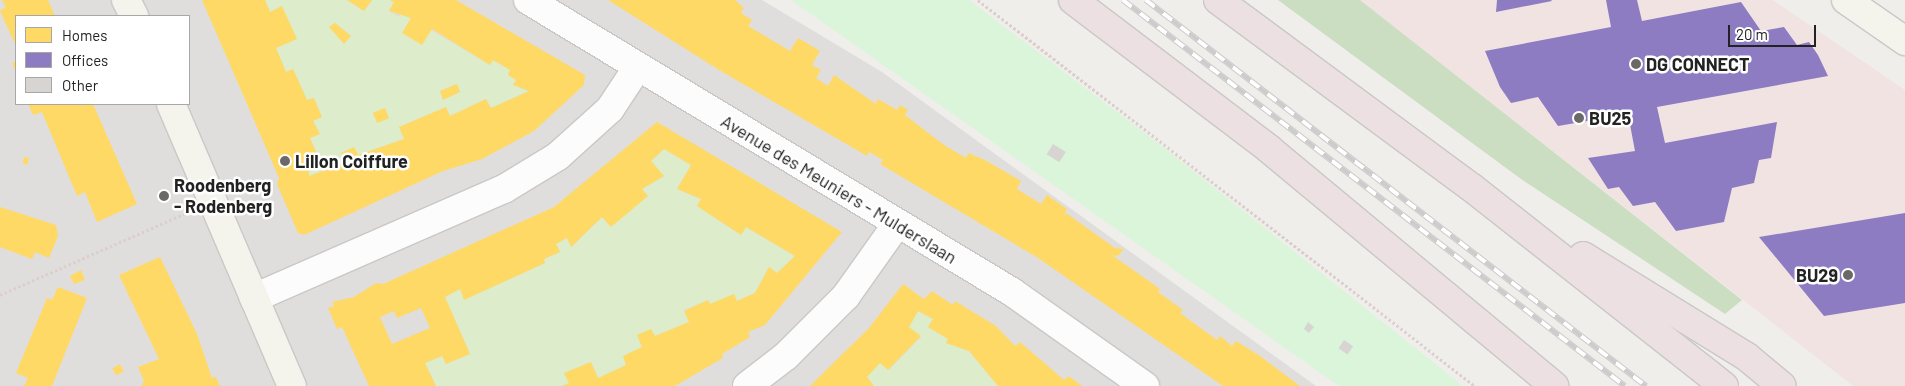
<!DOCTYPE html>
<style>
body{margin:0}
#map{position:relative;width:1905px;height:386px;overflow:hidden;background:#f0eeeb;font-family:Barlow,sans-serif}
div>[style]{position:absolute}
.residential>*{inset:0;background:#dfdedc}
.commercial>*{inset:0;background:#f1e3e1}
.grass>*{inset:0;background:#ddeccb}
.forest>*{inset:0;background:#cbdec1}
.park>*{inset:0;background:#daf5da}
.homes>*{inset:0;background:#ffd966;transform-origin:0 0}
.offices>*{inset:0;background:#8e7cc3}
.building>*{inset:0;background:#d7d4d2;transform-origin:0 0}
.path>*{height:3px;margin-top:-1.5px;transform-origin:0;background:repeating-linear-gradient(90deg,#dccecd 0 2.5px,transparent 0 5px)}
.roads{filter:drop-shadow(1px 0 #c9c8c7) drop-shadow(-1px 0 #c9c8c7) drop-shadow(0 1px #c9c8c7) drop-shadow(0 -1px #c9c8c7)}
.street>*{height:28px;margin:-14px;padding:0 14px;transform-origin:14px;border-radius:14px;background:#fdfcfc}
.secondary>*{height:28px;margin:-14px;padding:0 14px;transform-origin:14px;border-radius:14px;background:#f4f4ed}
.highway>*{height:28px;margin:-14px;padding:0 14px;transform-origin:14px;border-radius:14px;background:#ece0e2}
.rail>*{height:5.5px;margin-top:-2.75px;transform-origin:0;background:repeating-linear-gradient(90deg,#fff 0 11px,#ccc 0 22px);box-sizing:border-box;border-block:1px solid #ccc}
.dots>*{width:14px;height:14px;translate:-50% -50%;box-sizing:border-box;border:2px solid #fff;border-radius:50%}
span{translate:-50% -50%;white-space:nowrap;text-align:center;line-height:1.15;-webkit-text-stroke:5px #fff;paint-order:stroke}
.poi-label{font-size:18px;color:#222;font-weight:700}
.left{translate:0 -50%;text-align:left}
.right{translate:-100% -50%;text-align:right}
.street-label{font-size:18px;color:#222}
.legend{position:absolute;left:15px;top:15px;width:175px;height:90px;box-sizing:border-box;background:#fff;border:1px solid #a7a7a7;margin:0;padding:6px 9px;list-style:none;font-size:15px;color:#222}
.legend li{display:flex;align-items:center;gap:10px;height:25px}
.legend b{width:25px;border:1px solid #a7a7a7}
.scale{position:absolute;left:1728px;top:25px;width:88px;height:22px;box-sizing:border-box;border:2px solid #222;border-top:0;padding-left:6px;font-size:15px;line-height:18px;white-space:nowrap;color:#222;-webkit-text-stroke:4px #fff;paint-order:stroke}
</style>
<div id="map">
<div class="residential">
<div style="clip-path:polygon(evenodd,0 0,762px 0,882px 72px,1316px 386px,0 386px,0 0,16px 16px,189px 16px,189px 104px,16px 104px,16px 16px)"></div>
</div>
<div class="commercial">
<div style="clip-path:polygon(1360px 0,1773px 0,1905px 90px,1905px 386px,1853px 386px)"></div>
</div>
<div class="grass">
<div style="clip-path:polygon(evenodd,265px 0,347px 0,364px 11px,372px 0,390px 0,394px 2px,389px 11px,399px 17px,402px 13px,490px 65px,493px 60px,510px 70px,516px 80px,513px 85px,529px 91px,491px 108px,486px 99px,450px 116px,446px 107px,399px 127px,404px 139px,358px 155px,354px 147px,341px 153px,345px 163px,309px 176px,308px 158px,317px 154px,310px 138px,320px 134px,313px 121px,322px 117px,314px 98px,307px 100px,293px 69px,286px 72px,276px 48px,296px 39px,282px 6px,270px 12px,265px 0,335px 23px,351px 36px,344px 44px,330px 27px,335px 23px,265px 0,456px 84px,460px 92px,443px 99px,440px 91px,456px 84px,265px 0,385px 108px,389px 118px,377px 122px,373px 113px,385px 108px)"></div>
<div style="clip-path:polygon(664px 149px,691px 165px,677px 189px,701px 199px,697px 206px,741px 235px,746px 227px,795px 256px,777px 273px,769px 267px,755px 293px,737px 301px,734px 294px,710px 304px,708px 300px,684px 310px,689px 322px,655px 336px,651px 329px,637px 335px,642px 347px,623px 356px,626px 365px,598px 378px,590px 362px,565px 373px,569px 383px,562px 386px,436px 386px,425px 363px,442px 356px,446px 364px,470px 354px,445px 297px,460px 289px,465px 299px,545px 263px,544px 259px,560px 252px,556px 244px,567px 238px,572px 247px,602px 217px,611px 226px,648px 196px,642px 189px,663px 177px,651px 161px)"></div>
<div style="clip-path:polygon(918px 311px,933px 319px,928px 327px,948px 339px,946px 343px,969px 351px,998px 386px,874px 386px,867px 377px,880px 363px,889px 370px,921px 337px,909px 327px)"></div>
</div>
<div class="forest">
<div style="clip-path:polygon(1278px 0,1360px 0,1742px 300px,1725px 314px,1521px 179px)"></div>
</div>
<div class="park">
<div style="clip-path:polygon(791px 0,969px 0,1163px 147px,1463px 386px,1339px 386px)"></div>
</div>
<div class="homes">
<div style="clip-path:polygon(2px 0,48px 0,55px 16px,16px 16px,16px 46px,0 11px,6px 7px)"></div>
<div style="clip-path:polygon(202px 0,265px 0,270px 12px,282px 6px,297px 39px,276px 48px,286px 72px,293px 69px,307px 100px,314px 98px,322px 117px,313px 121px,320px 134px,310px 138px,317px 154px,308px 158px,309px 176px,345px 163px,341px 153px,354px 147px,358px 155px,404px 139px,399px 127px,446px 107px,450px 116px,486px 99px,491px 108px,529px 91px,513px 85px,516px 80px,508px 75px,510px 70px,493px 60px,490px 65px,432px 29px,422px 45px,402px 33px,411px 18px,389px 11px,394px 2px,390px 0,456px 0,585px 75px,584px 85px,534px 131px,482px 159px,443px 171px,304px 235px,298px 233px,277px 184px,279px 178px)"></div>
<div style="clip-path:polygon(347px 0,372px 0,364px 11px)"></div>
<div style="clip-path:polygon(608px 0,735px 0,744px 8px,741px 13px,752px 20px,748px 26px,790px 51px,798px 38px,820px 51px,812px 65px,821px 70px,816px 78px,828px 86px,834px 75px,876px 104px,878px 99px,897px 110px,900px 105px,908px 110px,905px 115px,944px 145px,966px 158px,968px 153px,985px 160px,1021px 181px,1017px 189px,1041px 204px,1047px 195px,1067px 209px,1063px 217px,1066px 213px,1115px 248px,1124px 249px,1118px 256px,1112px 255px,1160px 289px,1158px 292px,1183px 310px,1180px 313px,1217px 340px,1220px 336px,1232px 346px,1236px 341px,1260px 356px,1300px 386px,1223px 386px,1038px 258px,880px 164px,883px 160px,869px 152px,867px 156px,719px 70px)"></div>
<div style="clip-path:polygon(335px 23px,351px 36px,344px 44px,329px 27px)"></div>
<div style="clip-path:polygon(16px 61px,16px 73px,12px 63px)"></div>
<div style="clip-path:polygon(457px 84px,460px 92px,443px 100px,440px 91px)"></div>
<div style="clip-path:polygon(28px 104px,93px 104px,137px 204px,97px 222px,85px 192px,77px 196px,42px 112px,33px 115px)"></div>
<div style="left:385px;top:108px;width:11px;height:13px;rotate:68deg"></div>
<div style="clip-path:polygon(evenodd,657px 122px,842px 232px,765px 325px,748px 332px,750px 337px,722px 354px,723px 358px,675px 386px,562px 386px,569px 383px,564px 373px,591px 362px,598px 378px,622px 367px,626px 365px,623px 356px,642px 347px,637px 335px,651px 329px,655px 336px,689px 322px,684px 311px,708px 300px,710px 304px,734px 294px,737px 301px,755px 293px,769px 267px,777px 273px,795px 256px,746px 227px,741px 235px,697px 206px,701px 199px,677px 189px,691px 165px,664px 149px,651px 161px,664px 176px,642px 189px,648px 196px,611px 227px,602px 217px,571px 247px,567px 238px,556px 244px,560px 252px,544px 259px,545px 263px,464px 300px,460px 289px,445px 297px,470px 354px,446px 364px,442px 356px,425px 363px,436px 386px,369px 386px,342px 327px,337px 329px,328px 308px,334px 306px,332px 302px,354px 297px,376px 283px,383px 284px,554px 207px,657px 122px,421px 308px,430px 328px,392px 344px,380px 317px,394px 311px,397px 318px,421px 308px)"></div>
<div style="left:24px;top:157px;width:5px;height:7px;rotate:11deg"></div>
<div style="clip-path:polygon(0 207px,56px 225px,58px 236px,49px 258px,35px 252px,32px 259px,0 247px)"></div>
<div style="clip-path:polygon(160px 257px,197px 334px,212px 378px,216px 377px,220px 386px,141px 386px,144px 381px,138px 367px,159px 359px,119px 275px)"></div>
<div style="clip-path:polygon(81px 270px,85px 280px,74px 284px,70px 276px)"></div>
<div style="clip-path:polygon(903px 284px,924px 299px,932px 291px,953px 305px,955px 301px,996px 326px,1015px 346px,1020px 342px,1064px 380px,1069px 376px,1082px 386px,998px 386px,969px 351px,946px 343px,948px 339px,928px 327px,933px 319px,918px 311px,909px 327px,921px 336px,888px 370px,880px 363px,867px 377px,874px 386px,810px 386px,869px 328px)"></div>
<div style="clip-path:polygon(58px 287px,87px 298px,52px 386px,24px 386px,28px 378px,16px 373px,47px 298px,52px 300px)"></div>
<div style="left:120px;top:364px;width:8px;height:9px;rotate:60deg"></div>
</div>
<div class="offices">
<div style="clip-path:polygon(1497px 0,1551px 0,1552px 1px,1496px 12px)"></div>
<div style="clip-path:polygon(1606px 0,1637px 0,1642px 21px,1741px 2px,1761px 31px,1784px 27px,1797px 45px,1809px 42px,1818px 55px,1828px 76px,1657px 107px,1665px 143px,1777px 122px,1771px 158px,1759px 160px,1754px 183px,1732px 188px,1724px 222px,1676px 231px,1655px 202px,1633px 206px,1619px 187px,1608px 189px,1588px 158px,1635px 151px,1628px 114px,1558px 126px,1538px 97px,1511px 103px,1500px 87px,1485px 51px,1611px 27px)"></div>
<div style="clip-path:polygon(1905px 213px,1905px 303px,1824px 316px,1759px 237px)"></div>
</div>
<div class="building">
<div style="left:1053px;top:144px;width:15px;height:12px;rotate:32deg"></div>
<div style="clip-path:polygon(1308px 322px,1314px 327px,1309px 333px,1304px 329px)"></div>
<div style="left:1344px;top:340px;width:11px;height:10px;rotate:34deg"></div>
</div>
<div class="path">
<div style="left:978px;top:0;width:629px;rotate:37.84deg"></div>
<div style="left:0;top:295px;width:203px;rotate:-23.8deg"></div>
</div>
<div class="roads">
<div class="street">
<div style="left:528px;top:0;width:565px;rotate:31.1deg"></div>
<div style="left:1012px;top:292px;width:163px;rotate:35.3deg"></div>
<div style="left:254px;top:298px;width:273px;rotate:-23.6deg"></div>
<div style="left:504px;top:189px;width:63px;rotate:-31.4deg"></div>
<div style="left:558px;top:156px;width:70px;rotate:-42.1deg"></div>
<div style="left:610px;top:109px;width:49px;rotate:-56.6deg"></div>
<div style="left:747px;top:386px;width:49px;rotate:-37.6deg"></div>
<div style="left:786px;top:356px;width:85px;rotate:-45deg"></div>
<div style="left:846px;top:296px;width:88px;rotate:-54.7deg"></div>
</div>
<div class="secondary">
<div style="left:126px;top:0;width:18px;rotate:63deg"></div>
<div style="left:1846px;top:0;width:72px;rotate:34.8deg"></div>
<div style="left:171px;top:104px;width:307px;rotate:66.8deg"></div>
</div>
<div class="highway">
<div style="left:1073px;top:0;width:246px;rotate:37.2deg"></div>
<div style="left:1269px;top:149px;width:371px;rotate:39.7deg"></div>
<div style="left:1218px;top:0;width:315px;rotate:36.5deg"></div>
<div style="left:1471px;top:187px;width:322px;rotate:38.2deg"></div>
<div style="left:1583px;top:256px;width:193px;rotate:31.6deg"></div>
<div style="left:1747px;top:357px;width:45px;rotate:39.6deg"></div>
</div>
</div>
<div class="rail">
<div style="left:1123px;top:0;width:633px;rotate:37.56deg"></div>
<div style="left:1146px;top:0;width:632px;rotate:37.67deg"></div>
</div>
<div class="dots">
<div style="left:1636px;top:64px;background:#6a6968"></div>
<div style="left:1579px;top:118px;background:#6a6968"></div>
<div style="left:285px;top:161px;background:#6a6968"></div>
<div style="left:164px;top:196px;background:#6a6968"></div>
<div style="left:1848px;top:275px;background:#6a6968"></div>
</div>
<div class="poi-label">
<span class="left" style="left:1646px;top:64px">DG CONNECT</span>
<span class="left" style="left:1589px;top:118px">BU25</span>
<span class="left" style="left:295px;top:161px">Lillon Coiffure</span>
<span class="left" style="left:174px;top:196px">Roodenberg<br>- Rodenberg</span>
<span class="right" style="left:1838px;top:275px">BU29</span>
</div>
<div class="street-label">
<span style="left:839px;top:189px;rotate:31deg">Avenue des Meuniers - Mulderslaan</span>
</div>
<ul class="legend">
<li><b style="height:14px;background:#ffd966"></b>Homes</li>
<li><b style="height:14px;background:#8e7cc3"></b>Offices</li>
<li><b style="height:14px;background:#d7d4d2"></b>Other</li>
</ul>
<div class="scale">20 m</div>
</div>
